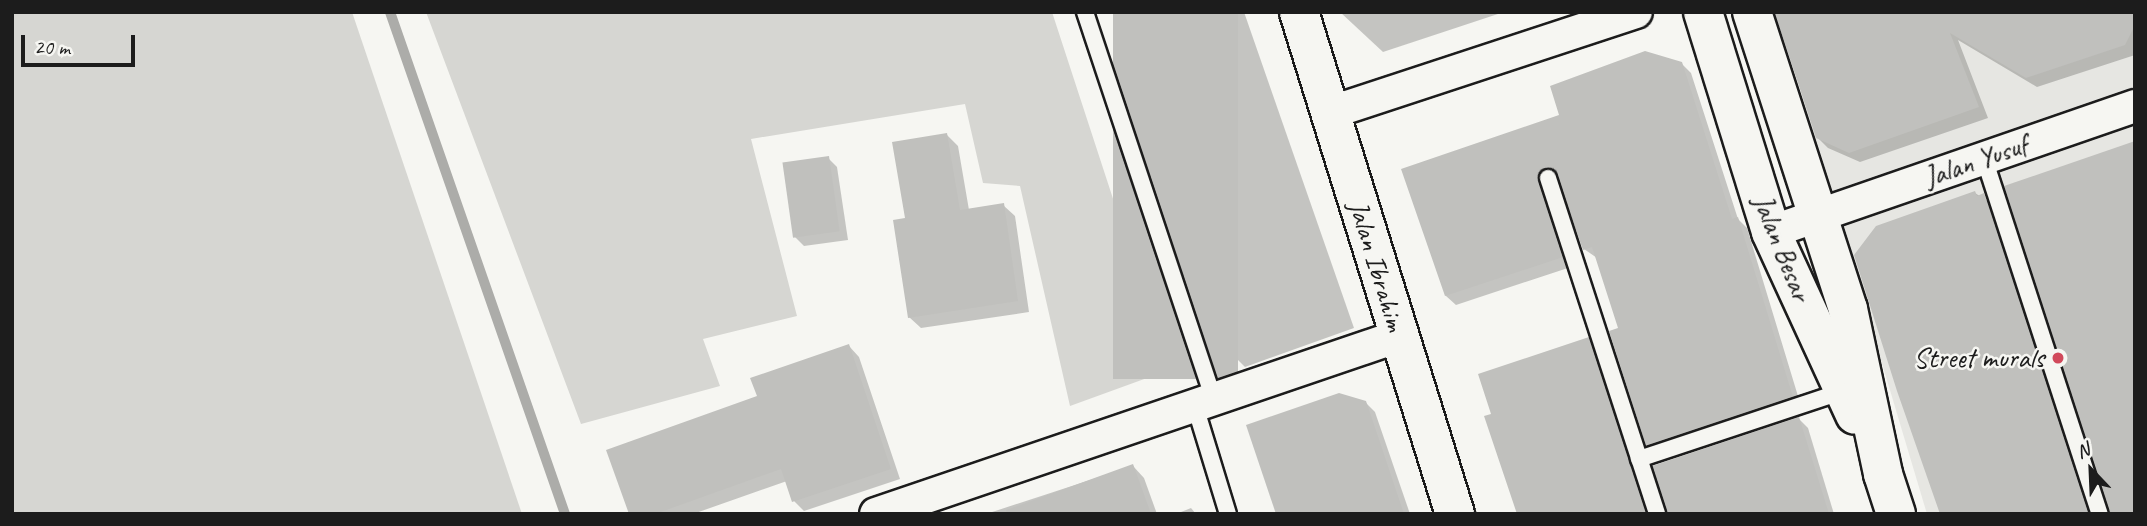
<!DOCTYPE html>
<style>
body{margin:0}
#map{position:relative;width:2147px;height:526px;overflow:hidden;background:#f6f6f2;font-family:Caveat,sans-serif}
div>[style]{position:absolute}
.built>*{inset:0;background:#e6e6e2}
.green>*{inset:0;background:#d6d6d2}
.shadow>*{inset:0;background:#0003}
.stream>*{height:10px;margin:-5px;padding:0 5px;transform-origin:5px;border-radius:5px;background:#acaca9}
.building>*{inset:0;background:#c0c0bd;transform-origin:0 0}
.roads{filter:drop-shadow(2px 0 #1c1c1c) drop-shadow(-2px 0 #1c1c1c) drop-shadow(0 2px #1c1c1c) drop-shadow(0 -2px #1c1c1c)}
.service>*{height:16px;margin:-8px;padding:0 8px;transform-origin:8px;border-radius:8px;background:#f6f6f2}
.minor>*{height:32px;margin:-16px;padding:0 16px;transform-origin:16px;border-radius:16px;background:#f6f6f2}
.tertiary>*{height:38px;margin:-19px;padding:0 19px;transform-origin:19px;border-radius:19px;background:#f6f6f2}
.trunk>*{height:38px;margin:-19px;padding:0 19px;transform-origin:19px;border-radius:19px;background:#f6f6f2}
.dots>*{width:19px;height:19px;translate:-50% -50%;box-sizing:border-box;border:4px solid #f6f6f2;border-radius:50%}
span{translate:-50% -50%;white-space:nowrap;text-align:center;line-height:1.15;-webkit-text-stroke:5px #f6f6f2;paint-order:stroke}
.street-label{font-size:28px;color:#1c1c1c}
.poi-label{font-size:28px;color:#1c1c1c}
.right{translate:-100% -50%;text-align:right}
.frame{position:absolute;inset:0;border:14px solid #1c1c1c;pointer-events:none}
.north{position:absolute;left:2056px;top:435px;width:70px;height:70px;-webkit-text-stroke:5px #f6f6f2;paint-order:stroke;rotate:337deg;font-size:19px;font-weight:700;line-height:28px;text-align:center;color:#1c1c1c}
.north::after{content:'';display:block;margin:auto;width:24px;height:32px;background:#1c1c1c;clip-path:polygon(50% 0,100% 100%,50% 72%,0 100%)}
.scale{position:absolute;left:21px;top:35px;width:114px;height:32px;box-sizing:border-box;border:4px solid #1c1c1c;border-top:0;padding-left:9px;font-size:21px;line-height:24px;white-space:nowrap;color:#1c1c1c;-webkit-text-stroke:5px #f6f6f2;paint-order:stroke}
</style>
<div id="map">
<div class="built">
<div style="clip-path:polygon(1777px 12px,2135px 12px,2135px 514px,1927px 514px)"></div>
</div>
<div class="green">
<div style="clip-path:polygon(12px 12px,352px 12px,522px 514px,12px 514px)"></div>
<div style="clip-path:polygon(426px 12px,1052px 12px,1169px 370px,1070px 406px,1020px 186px,983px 183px,965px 104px,751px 139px,797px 316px,703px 339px,720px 386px,581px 424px)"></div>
</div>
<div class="shadow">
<div style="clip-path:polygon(1115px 12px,1244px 12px,1354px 328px,1245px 367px,1236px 358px)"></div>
<div style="clip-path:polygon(1340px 12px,1504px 12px,1383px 52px)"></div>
<div style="clip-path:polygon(1774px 12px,2135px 12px,2135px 55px,2037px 87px,1958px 40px,1988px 118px,1860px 162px,1828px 148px,1817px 137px)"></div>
<div style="clip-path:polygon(1681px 63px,1691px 73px,1738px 219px,1747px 228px,1801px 406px,1657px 454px,1647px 445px,1620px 329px,1597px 258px,1584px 249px,1561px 179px,1555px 176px,1571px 267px,1456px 305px,1446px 296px,1403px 170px,1561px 116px)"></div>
<div style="clip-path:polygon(946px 134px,958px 146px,969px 210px,1003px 205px,1015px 216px,1029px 312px,921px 328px,909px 317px,907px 220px)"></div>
<div style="clip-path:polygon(828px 158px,837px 167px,848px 240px,804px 246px,795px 237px)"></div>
<div style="clip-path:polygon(1975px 193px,1994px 205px,2094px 514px,1943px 514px)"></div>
<div style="clip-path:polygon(1588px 339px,1597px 348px,1651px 514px,1518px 514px,1493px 415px)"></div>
<div style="clip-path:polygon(849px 346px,859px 357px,900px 479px,804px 511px,794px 501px,787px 481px,693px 514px,631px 514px,759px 397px)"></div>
<div style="clip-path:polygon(1365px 402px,1375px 412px,1410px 514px,1278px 514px)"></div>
<div style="clip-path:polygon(1799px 419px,1808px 428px,1834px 514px,1668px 514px)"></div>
<div style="clip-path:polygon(1133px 466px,1144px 478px,1157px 514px,986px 514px)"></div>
<div style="clip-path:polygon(1191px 508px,1196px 514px,1176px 514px)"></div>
</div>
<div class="stream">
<div style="left:390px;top:12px;width:532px;rotate:70.78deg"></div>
</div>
<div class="building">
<div style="left:1113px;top:12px;width:125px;height:367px"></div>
<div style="clip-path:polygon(1775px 12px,2135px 12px,2135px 25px,2125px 45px,2026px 78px,1950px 33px,1979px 107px,1849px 153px,1816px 138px)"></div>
<div style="clip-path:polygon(1645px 51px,1682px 62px,1732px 219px,1738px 217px,1793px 397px,1646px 446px,1609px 331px,1618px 328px,1592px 247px,1583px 250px,1555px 171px,1544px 168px,1538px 181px,1563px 257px,1445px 296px,1401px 169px,1559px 115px,1550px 86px)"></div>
<div style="clip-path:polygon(947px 133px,960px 210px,1004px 203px,1018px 301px,908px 318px,893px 220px,905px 218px,892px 142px)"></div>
<div style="clip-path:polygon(2135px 141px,2135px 514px,2110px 514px,2004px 186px)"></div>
<div style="left:829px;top:156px;width:76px;height:47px;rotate:82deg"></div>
<div style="clip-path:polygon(1975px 191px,1977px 196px,1984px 193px,2089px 514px,1940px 514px,1897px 391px,1854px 255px,1876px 226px)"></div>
<div style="clip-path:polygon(1589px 337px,1646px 514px,1517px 514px,1484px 416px,1491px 414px,1478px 374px)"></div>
<div style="clip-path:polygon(849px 344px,891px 469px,792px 502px,781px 469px,655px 514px,629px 514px,606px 450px,757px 396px,750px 378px)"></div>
<div style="clip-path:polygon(1339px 393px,1366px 401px,1404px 514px,1276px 514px,1246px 425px)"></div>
<div style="clip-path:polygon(1799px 417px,1829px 514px,1667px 514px,1652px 466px)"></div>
<div style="clip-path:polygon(1133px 464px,1151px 514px,1007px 514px,1006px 510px)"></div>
</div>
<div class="roads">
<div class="service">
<div style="left:1085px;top:12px;width:408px;rotate:71.6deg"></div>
<div style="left:1984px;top:158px;width:374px;rotate:72deg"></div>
<div style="left:1548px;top:178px;width:353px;rotate:72deg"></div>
<div style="left:1195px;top:406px;width:113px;rotate:73deg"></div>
<div style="left:1639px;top:459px;width:215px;rotate:-18.4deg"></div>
</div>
<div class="minor">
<div style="left:1329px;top:113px;width:323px;rotate:-18.2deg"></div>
<div style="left:1771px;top:232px;width:385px;rotate:-19.1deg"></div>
<div style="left:876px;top:514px;width:552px;rotate:-18.8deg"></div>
</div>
<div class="tertiary">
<div style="left:1299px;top:12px;width:526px;rotate:72.74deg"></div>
</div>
<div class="trunk">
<div style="left:1703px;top:12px;width:230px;rotate:72.8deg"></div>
<div style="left:1771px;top:232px;width:201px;rotate:65.3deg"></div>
<div style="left:1752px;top:12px;width:312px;rotate:72.1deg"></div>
<div style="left:1848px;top:309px;width:169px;rotate:78deg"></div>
<div style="left:1883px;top:474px;width:42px;rotate:72deg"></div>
</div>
</div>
<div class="dots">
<div style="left:2058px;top:358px;background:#d1495b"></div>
</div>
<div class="street-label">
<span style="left:1976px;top:161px;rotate:-19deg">Jalan Yusuf</span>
<span style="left:1782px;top:248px;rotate:68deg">Jalan Besar</span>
<span style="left:1377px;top:266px;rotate:73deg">Jalan Ibrahim</span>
</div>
<div class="poi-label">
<span class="right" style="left:2044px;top:358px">Street murals</span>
</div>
<div class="frame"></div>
<div class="north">N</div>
<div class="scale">20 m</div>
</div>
